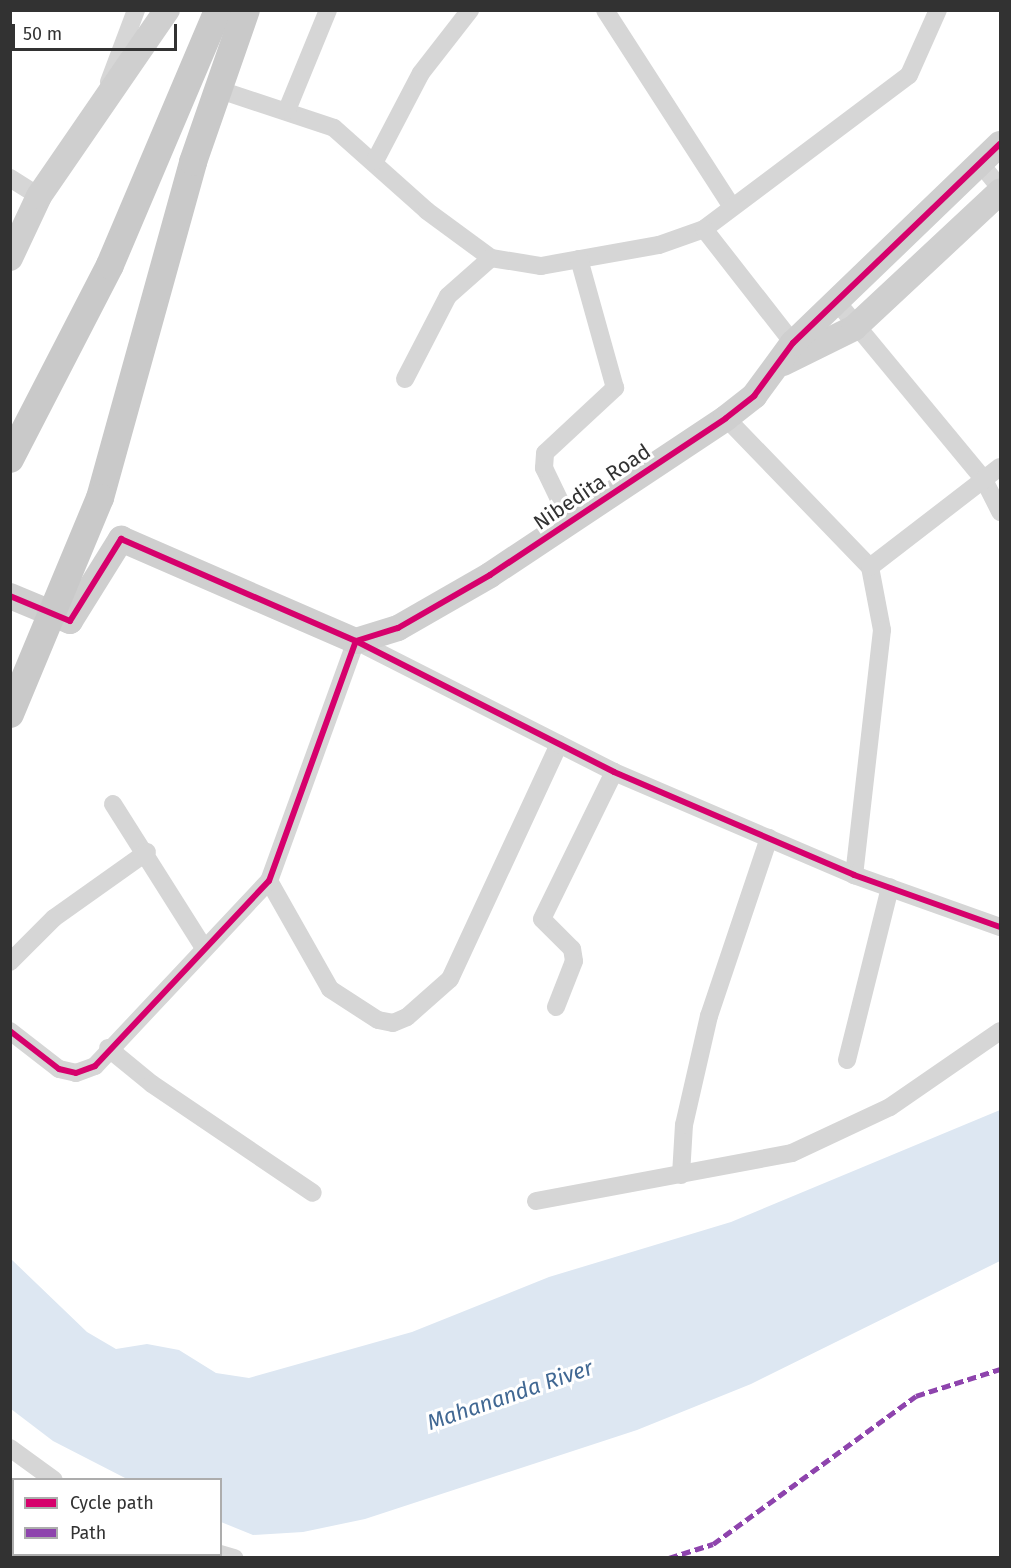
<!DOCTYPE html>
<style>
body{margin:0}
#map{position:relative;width:1011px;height:1568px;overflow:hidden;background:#fff;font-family:"Fira Sans",sans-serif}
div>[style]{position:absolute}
.water>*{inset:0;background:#dde7f2}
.street>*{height:18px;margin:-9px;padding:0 9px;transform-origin:9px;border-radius:9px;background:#d6d6d6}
.secondary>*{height:26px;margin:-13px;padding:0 13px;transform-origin:13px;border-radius:13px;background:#cfcfcf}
.primary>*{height:28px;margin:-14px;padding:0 14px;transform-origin:14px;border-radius:14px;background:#c9c9c9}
.primary-bridge>*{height:28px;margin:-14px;padding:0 14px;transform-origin:14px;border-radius:14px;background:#c9c9c9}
.quiet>*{height:4.5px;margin-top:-2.25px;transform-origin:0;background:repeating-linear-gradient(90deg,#8e44ad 0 9px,transparent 0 13.5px)}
.cycleway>*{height:6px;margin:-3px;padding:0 3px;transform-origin:3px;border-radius:3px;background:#d6006c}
span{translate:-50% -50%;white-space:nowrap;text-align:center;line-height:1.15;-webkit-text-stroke:6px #fff;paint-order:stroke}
.street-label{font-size:21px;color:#323232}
.water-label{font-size:22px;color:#416893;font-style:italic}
.frame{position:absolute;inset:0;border:12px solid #323232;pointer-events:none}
.legend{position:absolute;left:12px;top:1478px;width:210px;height:78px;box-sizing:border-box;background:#fff;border:2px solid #adadad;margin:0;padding:8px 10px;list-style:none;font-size:18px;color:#323232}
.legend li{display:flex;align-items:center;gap:12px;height:30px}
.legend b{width:30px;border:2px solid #adadad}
.scale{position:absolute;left:12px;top:24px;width:165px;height:27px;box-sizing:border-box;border:3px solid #323232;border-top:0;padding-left:8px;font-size:18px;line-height:21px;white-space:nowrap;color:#323232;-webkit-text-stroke:4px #fff;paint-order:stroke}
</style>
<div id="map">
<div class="water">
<div style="clip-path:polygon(1000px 1110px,1000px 1261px,751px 1384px,637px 1430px,365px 1519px,303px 1532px,253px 1535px,221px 1522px,220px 1480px,127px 1479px,53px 1441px,11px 1409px,11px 1259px,87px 1332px,116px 1349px,147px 1344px,179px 1350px,216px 1373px,249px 1378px,412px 1332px,549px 1277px,731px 1222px)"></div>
</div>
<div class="street">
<div style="left:605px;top:10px;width:234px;rotate:57.2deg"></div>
<div style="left:109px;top:82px;width:77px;rotate:-69.4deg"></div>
<div style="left:217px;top:89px;width:123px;rotate:18.4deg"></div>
<div style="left:334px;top:128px;width:125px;rotate:41.7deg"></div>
<div style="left:427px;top:211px;width:79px;rotate:36.3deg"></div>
<div style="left:491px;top:258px;width:51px;rotate:9.1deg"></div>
<div style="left:541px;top:266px;width:120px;rotate:-10.1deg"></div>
<div style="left:659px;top:245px;width:48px;rotate:-19.6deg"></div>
<div style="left:704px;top:229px;width:256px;rotate:-36.9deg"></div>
<div style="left:909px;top:75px;width:71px;rotate:-66deg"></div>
<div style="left:287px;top:110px;width:108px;rotate:-67.7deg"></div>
<div style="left:375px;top:161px;width:99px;rotate:-62.4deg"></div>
<div style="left:421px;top:73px;width:80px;rotate:-52.1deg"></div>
<div style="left:980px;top:163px;width:32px;rotate:51deg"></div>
<div style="left:10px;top:178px;width:34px;rotate:32deg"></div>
<div style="left:704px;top:229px;width:145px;rotate:52deg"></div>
<div style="left:837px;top:302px;width:231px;rotate:50.4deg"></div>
<div style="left:984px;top:480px;width:36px;rotate:63deg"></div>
<div style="left:405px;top:379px;width:93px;rotate:-62.6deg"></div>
<div style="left:448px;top:296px;width:57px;rotate:-41.5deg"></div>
<div style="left:726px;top:418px;width:207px;rotate:46deg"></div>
<div style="left:870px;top:567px;width:64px;rotate:79.2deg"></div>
<div style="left:882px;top:630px;width:247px;rotate:96.5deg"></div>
<div style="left:570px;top:522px;width:60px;rotate:-115.7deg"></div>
<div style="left:544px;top:468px;width:15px;rotate:-86deg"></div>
<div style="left:545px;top:453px;width:96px;rotate:-42.9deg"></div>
<div style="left:615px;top:388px;width:134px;rotate:-105.6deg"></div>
<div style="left:870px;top:567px;width:164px;rotate:-37.6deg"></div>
<div style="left:113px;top:804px;width:170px;rotate:57.7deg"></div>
<div style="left:269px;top:881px;width:124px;rotate:60.5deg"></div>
<div style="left:330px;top:989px;width:57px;rotate:32.9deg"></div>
<div style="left:378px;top:1020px;width:15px;rotate:11deg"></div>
<div style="left:393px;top:1023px;width:15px;rotate:-23deg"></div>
<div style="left:407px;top:1017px;width:57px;rotate:-41.5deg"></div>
<div style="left:450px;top:979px;width:259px;rotate:-65.1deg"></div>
<div style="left:10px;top:962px;width:62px;rotate:-45deg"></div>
<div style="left:54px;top:918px;width:114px;rotate:-35.4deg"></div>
<div style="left:556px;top:1007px;width:49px;rotate:-68.6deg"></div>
<div style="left:574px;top:961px;width:12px;rotate:-99deg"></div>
<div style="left:572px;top:949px;width:42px;rotate:-135deg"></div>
<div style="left:542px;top:919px;width:164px;rotate:-63.9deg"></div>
<div style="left:10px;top:1031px;width:62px;rotate:37.8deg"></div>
<div style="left:59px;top:1069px;width:17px;rotate:13deg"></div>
<div style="left:76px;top:1073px;width:20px;rotate:-20deg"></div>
<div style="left:95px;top:1066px;width:254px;rotate:-46.8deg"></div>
<div style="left:269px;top:881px;width:255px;rotate:-70.1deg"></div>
<div style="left:356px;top:641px;width:289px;rotate:26.9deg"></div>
<div style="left:614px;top:772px;width:261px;rotate:23.2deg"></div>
<div style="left:854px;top:875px;width:155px;rotate:19.6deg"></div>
<div style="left:108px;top:1048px;width:57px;rotate:39.3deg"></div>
<div style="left:152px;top:1084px;width:194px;rotate:34.1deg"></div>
<div style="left:847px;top:1060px;width:178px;rotate:-76deg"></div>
<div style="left:681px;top:1175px;width:50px;rotate:-86.6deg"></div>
<div style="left:684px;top:1125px;width:112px;rotate:-77.1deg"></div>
<div style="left:709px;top:1016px;width:188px;rotate:-71.4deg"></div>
<div style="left:536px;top:1201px;width:260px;rotate:-10.6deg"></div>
<div style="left:792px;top:1153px;width:108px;rotate:-25.1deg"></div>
<div style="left:890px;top:1107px;width:134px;rotate:-34.6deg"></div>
<div style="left:10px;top:1448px;width:54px;rotate:36deg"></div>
<div style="left:220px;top:1554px;width:15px;rotate:16deg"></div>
</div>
<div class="secondary">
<div style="left:10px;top:258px;width:68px;rotate:-64.9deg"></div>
<div style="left:39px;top:196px;width:226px;rotate:-55.5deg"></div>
<div style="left:783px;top:363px;width:79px;rotate:-26.2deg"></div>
<div style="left:854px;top:328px;width:200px;rotate:-43deg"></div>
<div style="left:10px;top:596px;width:65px;rotate:22.6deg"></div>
<div style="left:70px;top:621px;width:97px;rotate:-58.1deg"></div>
<div style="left:121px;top:539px;width:256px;rotate:23.5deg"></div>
<div style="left:356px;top:641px;width:44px;rotate:-17.2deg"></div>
<div style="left:398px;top:628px;width:106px;rotate:-29.9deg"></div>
<div style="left:490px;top:575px;width:283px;rotate:-33.6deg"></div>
<div style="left:726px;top:418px;width:36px;rotate:-38deg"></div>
<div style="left:754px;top:396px;width:66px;rotate:-53.7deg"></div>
<div style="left:793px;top:343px;width:287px;rotate:-43.9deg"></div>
</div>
<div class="primary">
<div style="left:10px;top:459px;width:218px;rotate:-62.7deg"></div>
<div style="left:110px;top:265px;width:277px;rotate:-67deg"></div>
<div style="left:100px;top:498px;width:349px;rotate:-74.5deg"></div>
<div style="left:193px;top:162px;width:161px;rotate:-70.8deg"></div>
</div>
<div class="primary-bridge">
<div style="left:10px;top:714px;width:234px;rotate:-67.4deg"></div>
</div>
<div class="quiet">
<div style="left:669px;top:1558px;width:46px;rotate:-17.7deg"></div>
<div style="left:713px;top:1544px;width:251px;rotate:-36.1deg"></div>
<div style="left:916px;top:1396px;width:88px;rotate:-17.8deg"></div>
</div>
<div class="cycleway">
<div style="left:10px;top:596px;width:65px;rotate:22.6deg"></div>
<div style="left:70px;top:621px;width:97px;rotate:-58.1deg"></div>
<div style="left:121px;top:539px;width:256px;rotate:23.5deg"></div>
<div style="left:356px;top:641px;width:44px;rotate:-17.2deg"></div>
<div style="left:398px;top:628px;width:106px;rotate:-29.9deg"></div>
<div style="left:490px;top:575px;width:283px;rotate:-33.6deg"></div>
<div style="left:726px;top:418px;width:36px;rotate:-38deg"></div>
<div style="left:754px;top:396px;width:66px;rotate:-53.7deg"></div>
<div style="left:793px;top:343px;width:287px;rotate:-43.9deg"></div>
<div style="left:10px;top:1031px;width:62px;rotate:37.8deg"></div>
<div style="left:59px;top:1069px;width:17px;rotate:13deg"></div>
<div style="left:76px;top:1073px;width:20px;rotate:-20deg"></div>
<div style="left:95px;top:1066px;width:254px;rotate:-46.8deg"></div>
<div style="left:269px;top:881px;width:255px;rotate:-70.1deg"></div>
<div style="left:356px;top:641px;width:289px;rotate:26.9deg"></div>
<div style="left:614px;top:772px;width:261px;rotate:23.2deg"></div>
<div style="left:854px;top:875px;width:155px;rotate:19.6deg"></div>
</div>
<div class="street-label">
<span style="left:592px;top:487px;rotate:-34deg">Nibedita Road</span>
</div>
<div class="water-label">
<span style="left:510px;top:1395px;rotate:-19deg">Mahananda River</span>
</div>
<div class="frame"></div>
<ul class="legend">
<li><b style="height:8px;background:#d6006c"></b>Cycle path</li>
<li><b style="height:8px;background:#8e44ad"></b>Path</li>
</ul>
<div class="scale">50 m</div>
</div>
